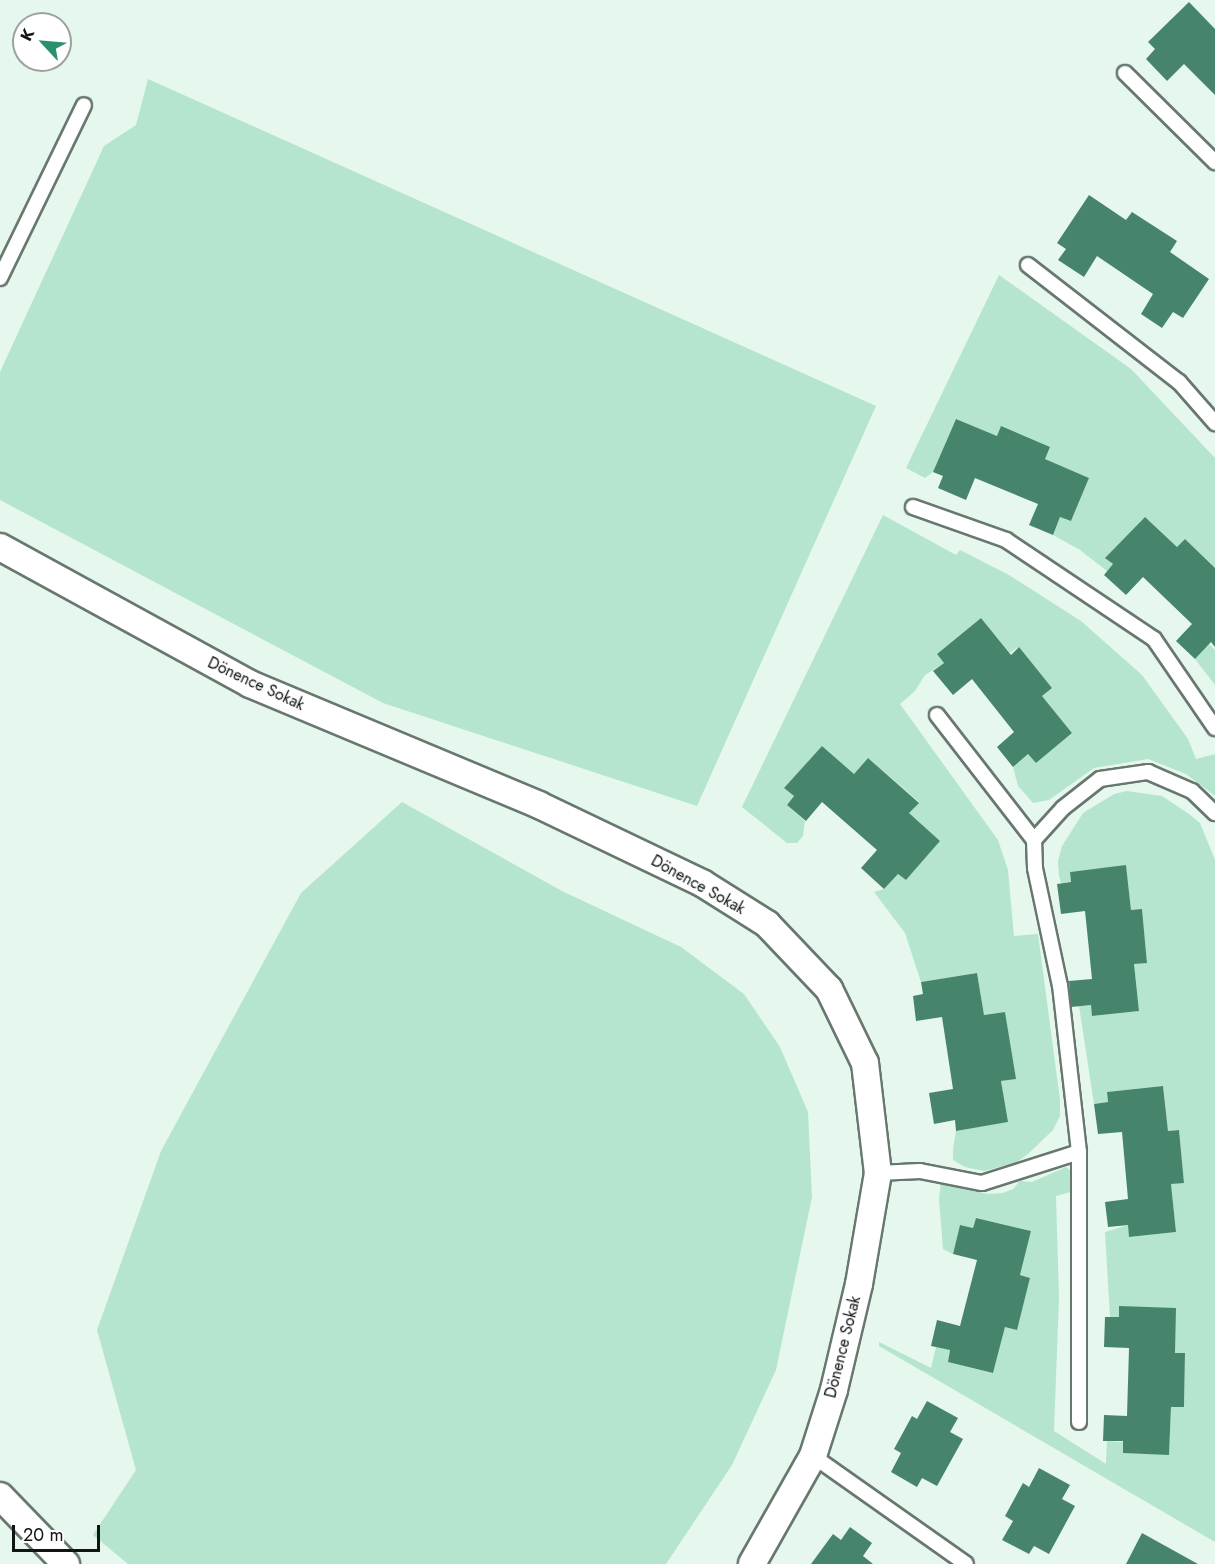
<!DOCTYPE html>
<meta charset="utf-8">
<style>
body{margin:0}
#map{position:relative;width:1215px;height:1564px;overflow:hidden;background:#e6f7ee;font-family:Jost,sans-serif}
div>[style]{position:absolute}
.green>*{inset:0;background:#b5e5ce}
.building>*{inset:0;background:#46856b}
.roads{filter:drop-shadow(2px 0 #68776f) drop-shadow(-2px 0 #68776f) drop-shadow(0 2px #68776f) drop-shadow(0 -2px #68776f)}
.service>*{height:14px;margin:-7px;padding:0 7px;transform-origin:7px;border-radius:7px;background:#fff}
.minor>*{height:26px;margin:-13px;padding:0 13px;transform-origin:13px;border-radius:13px;background:#fff}
span{translate:-50% -50%;white-space:nowrap;text-align:center;line-height:1.15;-webkit-text-stroke:4.5px #fff;paint-order:stroke}
.street-label{font-size:16px;color:#0f1512}
.north{position:absolute;left:12px;top:12px;width:60px;height:60px;box-sizing:border-box;background:#fff;border:2px solid #9fa1a0;border-radius:50%;rotate:296deg;font-size:16px;font-weight:700;line-height:24px;text-align:center;color:#0f1512}
.north::after{content:'';display:block;margin:auto;width:21px;height:27px;background:#2b906b;clip-path:polygon(50% 0,100% 100%,50% 72%,0 100%)}
.scale{position:absolute;left:12px;top:1525px;width:88px;height:27px;box-sizing:border-box;border:3px solid #0f1512;border-top:0;padding-left:8px;font-size:18px;line-height:21px;white-space:nowrap;color:#0f1512;-webkit-text-stroke:4px #fff;paint-order:stroke}
</style>
<div id="map">
<div class="green">
<div style="clip-path:polygon(148px 79px,876px 406px,697px 806px,383px 703px,0 500px,0 372px,104px 146px,136px 125px)"></div>
<div style="clip-path:polygon(999px 275px,1131px 369px,1215px 458px,1215px 568px,1185px 539px,1177px 547px,1145px 517px,1106px 557px,1113px 565px,1107px 571px,1080px 550px,1053px 535px,1060px 517px,1071px 521px,1089px 478px,1045px 459px,1050px 447px,997px 436px,956px 419px,933px 472px,925px 478px,906px 468px)"></div>
<div style="clip-path:polygon(883px 515px,956px 555px,960px 550px,1009px 575px,1081px 621px,1142px 675px,1188px 739px,1196px 759px,1215px 754px,1215px 796px,1186px 774px,1148px 759px,1094px 768px,1049px 800px,1033px 803px,1018px 786px,1013px 767px,1028px 754px,1036px 763px,1072px 733px,1042px 696px,1052px 688px,1018px 647px,1010px 653px,981px 618px,937px 654px,944px 663px,925px 675px,915px 691px,900px 704px,998px 840px,1008px 870px,1014px 936px,1038px 934px,1060px 1100px,1060px 1116px,1053px 1130px,1028px 1154px,1017px 1162px,984px 1171px,965px 1167px,953px 1160px,953px 1149px,956px 1131px,1007px 1122px,1001px 1081px,1015px 1079px,1005px 1012px,984px 1015px,977px 973px,921px 982px,905px 933px,874px 892px,884px 889px,898px 874px,906px 880px,940px 841px,909px 813px,919px 802px,868px 758px,854px 774px,822px 746px,784px 788px,794px 796px,787px 805px,805px 821px,803px 836px,797px 843px,787px 843px,742px 807px)"></div>
<div style="clip-path:polygon(1209px 644px,1215px 650px,1215px 685px,1195px 659px)"></div>
<div style="clip-path:polygon(1127px 791px,1162px 796px,1189px 814px,1200px 823px,1215px 860px,1215px 1542px,879px 1346px,879px 1342px,931px 1368px,936px 1347px,950px 1350px,948px 1362px,993px 1373px,1005px 1327px,1017px 1329px,1030px 1278px,1020px 1275px,1031px 1231px,976px 1218px,973px 1228px,960px 1225px,953px 1254px,943px 1249px,939px 1200px,941px 1181px,987px 1194px,1003px 1193px,1013px 1189px,1020px 1181px,1032px 1182px,1066px 1167px,1071px 1171px,1074px 1191px,1056px 1196px,1059px 1297px,1054px 1431px,1106px 1464px,1107px 1441px,1123px 1442px,1123px 1453px,1169px 1454px,1171px 1407px,1184px 1407px,1185px 1354px,1175px 1353px,1119px 1307px,1119px 1317px,1110px 1317px,1105px 1232px,1128px 1225px,1130px 1237px,1176px 1232px,1171px 1184px,1184px 1182px,1179px 1130px,1168px 1131px,1163px 1086px,1107px 1092px,1108px 1102px,1094px 1104px,1079px 1006px,1091px 1005px,1093px 1016px,1139px 1011px,1134px 964px,1147px 962px,1142px 910px,1131px 910px,1126px 866px,1070px 872px,1071px 882px,1061px 883px,1059px 876px,1058px 861px,1062px 846px,1083px 813px,1114px 794px)"></div>
<div style="clip-path:polygon(402px 802px,562px 891px,681px 947px,744px 994px,780px 1047px,808px 1112px,812px 1197px,776px 1370px,732px 1465px,666px 1564px,128px 1564px,93px 1535px,136px 1470px,97px 1330px,161px 1151px,301px 893px)"></div>
</div>
<div class="building">
<div style="clip-path:polygon(1189px 2px,1215px 29px,1215px 95px,1184px 64px,1167px 81px,1146px 59px,1155px 49px,1148px 42px)"></div>
<div style="clip-path:polygon(1089px 195px,1126px 220px,1132px 212px,1177px 241px,1170px 252px,1209px 279px,1183px 318px,1173px 312px,1162px 328px,1141px 314px,1153px 294px,1097px 256px,1084px 277px,1058px 260px,1066px 249px,1057px 243px)"></div>
<div style="clip-path:polygon(956px 419px,997px 436px,1001px 426px,1050px 447px,1045px 459px,1089px 478px,1071px 521px,1060px 517px,1053px 535px,1029px 525px,1038px 504px,975px 478px,966px 500px,938px 488px,943px 476px,933px 472px)"></div>
<div style="clip-path:polygon(1145px 517px,1177px 547px,1185px 539px,1215px 568px,1215px 647px,1211px 642px,1195px 659px,1176px 641px,1192px 624px,1143px 577px,1126px 595px,1104px 575px,1113px 564px,1105px 558px)"></div>
<div style="clip-path:polygon(981px 618px,1011px 655px,1019px 647px,1052px 688px,1042px 696px,1072px 733px,1036px 763px,1028px 754px,1013px 767px,997px 747px,1014px 732px,972px 679px,953px 695px,933px 671px,944px 663px,937px 654px)"></div>
<div style="clip-path:polygon(822px 746px,854px 774px,868px 758px,919px 803px,909px 813px,940px 841px,906px 880px,898px 874px,884px 889px,861px 868px,877px 850px,822px 802px,806px 821px,787px 805px,794px 796px,784px 788px)"></div>
<div style="clip-path:polygon(1126px 865px,1131px 910px,1142px 909px,1147px 963px,1134px 964px,1139px 1011px,1092px 1016px,1091px 1005px,1071px 1007px,1069px 981px,1092px 979px,1085px 911px,1061px 914px,1057px 884px,1071px 882px,1070px 872px)"></div>
<div style="clip-path:polygon(977px 973px,984px 1015px,1005px 1012px,1016px 1079px,1001px 1081px,1008px 1122px,956px 1131px,955px 1120px,934px 1124px,929px 1093px,953px 1089px,942px 1017px,916px 1021px,913px 996px,923px 994px,921px 982px)"></div>
<div style="clip-path:polygon(1163px 1086px,1168px 1131px,1179px 1130px,1184px 1183px,1171px 1184px,1176px 1232px,1129px 1237px,1128px 1225px,1108px 1227px,1105px 1202px,1128px 1199px,1122px 1132px,1098px 1134px,1094px 1104px,1108px 1102px,1107px 1092px)"></div>
<div style="clip-path:polygon(976px 1218px,1031px 1231px,1020px 1275px,1030px 1278px,1017px 1330px,1005px 1327px,993px 1373px,948px 1362px,950px 1350px,931px 1346px,937px 1320px,960px 1326px,977px 1260px,953px 1254px,960px 1225px,973px 1228px)"></div>
<div style="clip-path:polygon(1119px 1306px,1176px 1308px,1175px 1353px,1185px 1353px,1184px 1407px,1171px 1407px,1169px 1455px,1123px 1453px,1123px 1441px,1103px 1441px,1104px 1415px,1127px 1416px,1129px 1348px,1104px 1347px,1105px 1317px,1119px 1317px)"></div>
<div style="clip-path:polygon(927px 1401px,958px 1418px,950px 1432px,963px 1439px,937px 1486px,922px 1478px,917px 1487px,891px 1472px,901px 1453px,894px 1449px,912px 1416px,917px 1419px)"></div>
<div style="clip-path:polygon(1039px 1468px,1070px 1485px,1062px 1499px,1075px 1506px,1049px 1554px,1034px 1546px,1029px 1554px,1002px 1540px,1013px 1521px,1005px 1516px,1023px 1483px,1029px 1487px)"></div>
<div style="clip-path:polygon(850px 1527px,872px 1543px,863px 1556px,873px 1564px,811px 1564px,833px 1534px,841px 1540px)"></div>
<div style="clip-path:polygon(1142px 1533px,1198px 1564px,1126px 1564px)"></div>
</div>
<div class="roads">
<div class="service">
<div style="left:1125px;top:73px;width:127px;rotate:44.7deg"></div>
<div style="left:1028px;top:265px;width:191px;rotate:37.8deg"></div>
<div style="left:1179px;top:382px;width:55px;rotate:48.7deg"></div>
<div style="left:0;top:278px;width:192px;rotate:-64.1deg"></div>
<div style="left:913px;top:507px;width:99px;rotate:19.5deg"></div>
<div style="left:1006px;top:540px;width:178px;rotate:33.8deg"></div>
<div style="left:1154px;top:639px;width:108px;rotate:55.6deg"></div>
<div style="left:937px;top:715px;width:158px;rotate:52.2deg"></div>
<div style="left:878px;top:1173px;width:42px;rotate:-2.7deg"></div>
<div style="left:920px;top:1171px;width:63px;rotate:11deg"></div>
<div style="left:982px;top:1183px;width:102px;rotate:-17.7deg"></div>
<div style="left:1079px;top:1152px;width:167px;rotate:-96.5deg"></div>
<div style="left:1060px;top:986px;width:121px;rotate:-102deg"></div>
<div style="left:1035px;top:868px;width:28px;rotate:-92deg"></div>
<div style="left:1034px;top:840px;width:43px;rotate:-47.8deg"></div>
<div style="left:1063px;top:808px;width:47px;rotate:-38.1deg"></div>
<div style="left:1100px;top:779px;width:49px;rotate:-8.3deg"></div>
<div style="left:1148px;top:772px;width:48px;rotate:23.4deg"></div>
<div style="left:1192px;top:791px;width:32px;rotate:44deg"></div>
<div style="left:1079px;top:1422px;width:270px;rotate:-90deg"></div>
<div style="left:813px;top:1456px;width:187px;rotate:35.2deg"></div>
</div>
<div class="minor">
<div style="left:0;top:547px;width:285px;rotate:28.7deg"></div>
<div style="left:250px;top:684px;width:313px;rotate:22.7deg"></div>
<div style="left:539px;top:805px;width:181px;rotate:25.6deg"></div>
<div style="left:702px;top:883px;width:77px;rotate:32.2deg"></div>
<div style="left:767px;top:924px;width:90px;rotate:46.4deg"></div>
<div style="left:829px;top:989px;width:82px;rotate:64.1deg"></div>
<div style="left:865px;top:1063px;width:111px;rotate:83.3deg"></div>
<div style="left:878px;top:1173px;width:113px;rotate:99.7deg"></div>
<div style="left:859px;top:1284px;width:109px;rotate:103.3deg"></div>
<div style="left:834px;top:1390px;width:69px;rotate:107.7deg"></div>
<div style="left:813px;top:1456px;width:124px;rotate:119.5deg"></div>
<div style="left:0;top:1496px;width:95px;rotate:45.9deg"></div>
</div>
</div>
<div class="street-label">
<span style="left:256px;top:684px;rotate:25deg">Dönence Sokak</span>
<span style="left:698px;top:885px;rotate:29deg">Dönence Sokak</span>
<span style="left:843px;top:1347px;rotate:-76deg">Dönence Sokak</span>
</div>
<div class="north">K</div>
<div class="scale">20 m</div>
</div>
